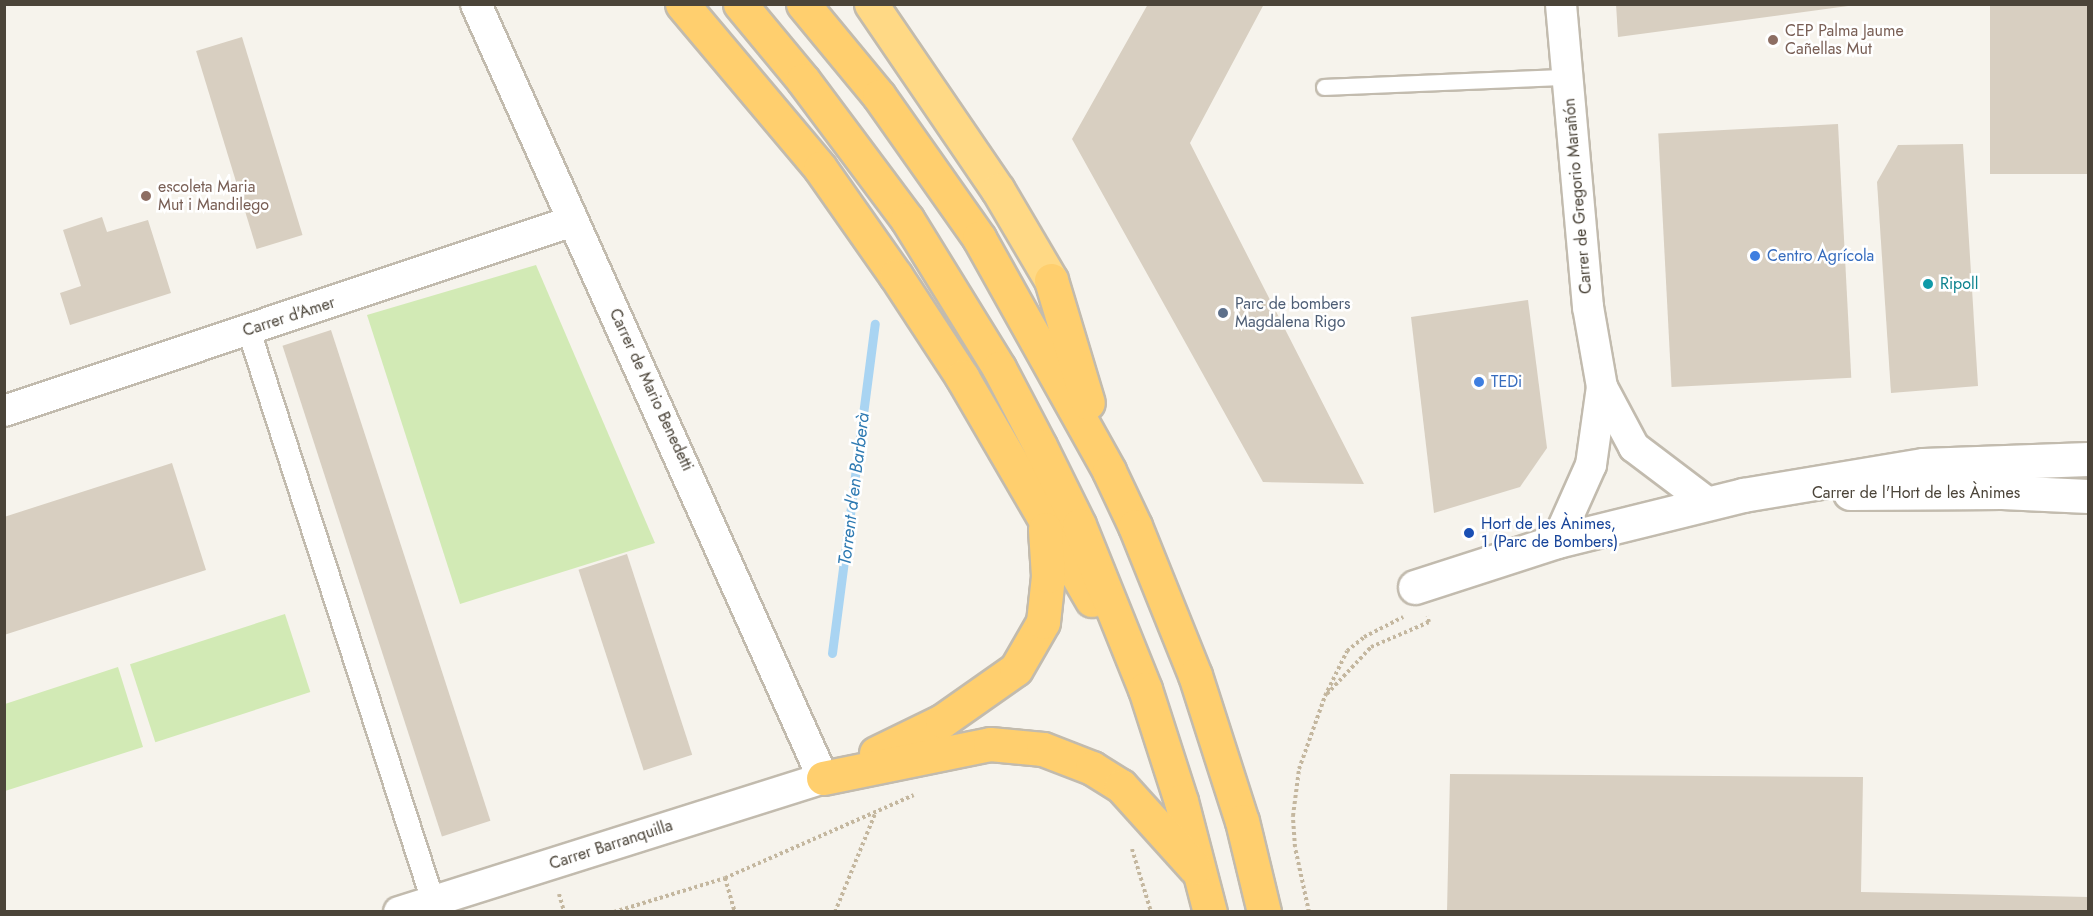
<!DOCTYPE html>
<meta charset="utf-8">
<style>
body{margin:0}
#map{position:relative;width:2093px;height:916px;overflow:hidden;background:#f6f3ec;font-family:Jost,sans-serif}
div>[style]{position:absolute}
.green>*{inset:0;background:#d2eab5;transform-origin:0 0}
.stream>*{height:9px;margin:-4.5px;padding:0 4.5px;transform-origin:4.5px;border-radius:4.5px;background:#a9d4f2}
.building>*{inset:0;background:#d8cfc1;transform-origin:0 0}
.path>*{height:4px;margin-top:-2px;transform-origin:0;background:repeating-linear-gradient(90deg,#c4b79f 0 3px,transparent 0 6px)}
.roads{filter:drop-shadow(2px 0 #c2bbae) drop-shadow(-2px 0 #c2bbae) drop-shadow(0 2px #c2bbae) drop-shadow(0 -2px #c2bbae)}
.service>*{height:15px;margin:-7.5px;padding:0 7.5px;transform-origin:7.5px;border-radius:7.5px;background:#fff}
.pedestrian>*{height:22px;margin:-11px;padding:0 11px;transform-origin:11px;border-radius:11px;background:#fff}
.minor>*{height:30px;margin:-15px;padding:0 15px;transform-origin:15px;border-radius:15px;background:#fff}
.tertiary>*{height:33px;margin:-16.5px;padding:0 16.5px;transform-origin:16.5px;border-radius:16.5px;background:#fff}
.trunk>*{height:33px;margin:-16.5px;padding:0 16.5px;transform-origin:16.5px;border-radius:16.5px;background:#ffd985}
.motorway>*{height:33px;margin:-16.5px;padding:0 16.5px;transform-origin:16.5px;border-radius:16.5px;background:#ffcf6e}
.dots>*{width:16px;height:16px;translate:-50% -50%;box-sizing:border-box;border:3px solid #fff;border-radius:50%}
span{translate:-50% -50%;white-space:nowrap;text-align:center;line-height:1.15;-webkit-text-stroke:5px #fff;paint-order:stroke}
.education-label{font-size:16px;color:#785e54}
.left{translate:0 -50%;text-align:left}
.street-label{font-size:16px;color:#4b4439}
.shop-label{font-size:16px;color:#366cbe}
.culture-label{font-size:16px;color:#0d838f}
.service-label{font-size:16px;color:#4e5e75}
.transit-label{font-size:16px;color:#164399}
.water-label{font-size:18px;color:#2e7ab2;font-style:italic}
.frame{position:absolute;inset:0;border:6px solid #4b4439;pointer-events:none}
</style>
<div id="map">
<div class="green">
<div style="clip-path:polygon(536px 265px,655px 543px,460px 604px,367px 315px)"></div>
<div style="left:285px;top:614px;width:82px;height:163px;rotate:72deg"></div>
<div style="clip-path:polygon(118px 667px,143px 747px,5px 791px,5px 704px)"></div>
</div>
<div class="stream">
<div style="left:832px;top:653px;width:332px;rotate:-82.6deg"></div>
</div>
<div class="building">
<div style="clip-path:polygon(1148px 4px,1264px 4px,1190px 143px,1364px 484px,1263px 482px,1072px 139px)"></div>
<div style="clip-path:polygon(1616px 4px,1848px 4px,1848px 6px,1618px 37px)"></div>
<div style="left:1990px;top:4px;width:98px;height:170px"></div>
<div style="left:242px;top:37px;width:207px;height:48px;rotate:73deg"></div>
<div style="left:1838px;top:124px;width:254px;height:180px;rotate:87deg"></div>
<div style="clip-path:polygon(1963px 144px,1978px 386px,1891px 393px,1877px 182px,1898px 145px)"></div>
<div style="clip-path:polygon(102px 217px,107px 232px,148px 220px,171px 293px,70px 325px,60px 293px,81px 286px,63px 230px)"></div>
<div style="clip-path:polygon(1528px 300px,1547px 448px,1520px 487px,1434px 513px,1411px 317px)"></div>
<div style="left:331px;top:330px;width:516px;height:51px;rotate:72deg"></div>
<div style="clip-path:polygon(172px 463px,206px 570px,4px 635px,4px 517px)"></div>
<div style="left:627px;top:554px;width:211px;height:51px;rotate:72deg"></div>
<div style="clip-path:polygon(1450px 774px,1863px 777px,1861px 892px,2088px 897px,2088px 912px,1447px 912px)"></div>
</div>
<div class="path">
<div style="left:1327px;top:694px;width:64px;rotate:-46.9deg"></div>
<div style="left:1371px;top:647px;width:63px;rotate:-23.3deg"></div>
<div style="left:1429px;top:622px;width:6px;rotate:-108deg"></div>
<div style="left:1132px;top:849px;width:66px;rotate:73.2deg"></div>
<div style="left:725px;top:878px;width:35px;rotate:74deg"></div>
<div style="left:559px;top:894px;width:19px;rotate:74deg"></div>
<div style="left:614px;top:912px;width:116px;rotate:-17deg"></div>
<div style="left:725px;top:878px;width:206px;rotate:-23.7deg"></div>
<div style="left:835px;top:912px;width:106px;rotate:-67.8deg"></div>
<div style="left:1309px;top:912px;width:66px;rotate:-102.2deg"></div>
<div style="left:1295px;top:847px;width:31px;rotate:-94deg"></div>
<div style="left:1293px;top:816px;width:47px;rotate:-82.7deg"></div>
<div style="left:1299px;top:769px;width:77px;rotate:-70.4deg"></div>
<div style="left:1325px;top:696px;width:50px;rotate:-63.9deg"></div>
<div style="left:1347px;top:651px;width:22px;rotate:-39deg"></div>
<div style="left:1364px;top:637px;width:44px;rotate:-27.1deg"></div>
</div>
<div class="roads">
<div class="service">
<div style="left:1324px;top:87px;width:242px;rotate:-2.4deg"></div>
</div>
<div class="pedestrian">
<div style="left:249px;top:331px;width:599px;rotate:72.11deg"></div>
</div>
<div class="minor">
<div style="left:1602px;top:387px;width:68px;rotate:61.9deg"></div>
<div style="left:1634px;top:447px;width:93px;rotate:37.1deg"></div>
<div style="left:4px;top:411px;width:600px;rotate:-18.47deg"></div>
<div style="left:1557px;top:541px;width:83px;rotate:-65.9deg"></div>
<div style="left:1591px;top:465px;width:79px;rotate:-82deg"></div>
<div style="left:1602px;top:387px;width:81px;rotate:-99.9deg"></div>
<div style="left:1588px;top:307px;width:304px;rotate:-95.1deg"></div>
<div style="left:399px;top:912px;width:445px;rotate:-17.5deg"></div>
<div style="left:823px;top:778px;width:848px;rotate:-114.15deg"></div>
</div>
<div class="tertiary">
<div style="left:1850px;top:493px;width:152px;rotate:-0.4deg"></div>
<div style="left:2002px;top:492px;width:86px;rotate:2.7deg"></div>
<div style="left:1415px;top:587px;width:149px;rotate:-17.9deg"></div>
<div style="left:1557px;top:541px;width:192px;rotate:-13.9deg"></div>
<div style="left:1743px;top:495px;width:182px;rotate:-9.5deg"></div>
<div style="left:1923px;top:465px;width:165px;rotate:-2.1deg"></div>
</div>
<div class="trunk">
<div style="left:871px;top:4px;width:225px;rotate:55.7deg"></div>
<div style="left:998px;top:190px;width:104px;rotate:59.5deg"></div>
</div>
<div class="motorway">
<div style="left:682px;top:4px;width:214px;rotate:49.9deg"></div>
<div style="left:820px;top:168px;width:132px;rotate:54.9deg"></div>
<div style="left:896px;top:276px;width:121px;rotate:56.8deg"></div>
<div style="left:962px;top:377px;width:258px;rotate:59.8deg"></div>
<div style="left:740px;top:4px;width:99px;rotate:50.3deg"></div>
<div style="left:803px;top:80px;width:174px;rotate:53.2deg"></div>
<div style="left:907px;top:219px;width:175px;rotate:58.3deg"></div>
<div style="left:999px;top:368px;width:88px;rotate:62.3deg"></div>
<div style="left:1040px;top:446px;width:88px;rotate:63.7deg"></div>
<div style="left:1079px;top:525px;width:177px;rotate:68.1deg"></div>
<div style="left:1145px;top:689px;width:118px;rotate:72.2deg"></div>
<div style="left:1181px;top:801px;width:115px;rotate:75.4deg"></div>
<div style="left:803px;top:4px;width:119px;rotate:50.4deg"></div>
<div style="left:879px;top:96px;width:174px;rotate:54.8deg"></div>
<div style="left:979px;top:238px;width:267px;rotate:60.8deg"></div>
<div style="left:1109px;top:471px;width:61px;rotate:64.7deg"></div>
<div style="left:1135px;top:526px;width:161px;rotate:68.1deg"></div>
<div style="left:1195px;top:675px;width:153px;rotate:72.2deg"></div>
<div style="left:1242px;top:821px;width:94px;rotate:76.4deg"></div>
<div style="left:1051px;top:280px;width:128px;rotate:73.3deg"></div>
<div style="left:876px;top:753px;width:73px;rotate:-25.9deg"></div>
<div style="left:942px;top:721px;width:90px;rotate:-35.1deg"></div>
<div style="left:1016px;top:669px;width:54px;rotate:-60.1deg"></div>
<div style="left:1043px;top:622px;width:46px;rotate:-83.8deg"></div>
<div style="left:1048px;top:576px;width:47px;rotate:-93.7deg"></div>
<div style="left:823px;top:778px;width:170px;rotate:-11.5deg"></div>
<div style="left:990px;top:744px;width:53px;rotate:5.4deg"></div>
<div style="left:1043px;top:749px;width:53px;rotate:21.2deg"></div>
<div style="left:1092px;top:768px;width:34px;rotate:32deg"></div>
<div style="left:1121px;top:786px;width:110px;rotate:47.9deg"></div>
</div>
</div>
<div class="dots">
<div style="left:1773px;top:40px;background:#8d6e63"></div>
<div style="left:146px;top:196px;background:#8d6e63"></div>
<div style="left:1755px;top:256px;background:#3f7fe0"></div>
<div style="left:1928px;top:284px;background:#0f9aa8"></div>
<div style="left:1223px;top:313px;background:#5c6f8a"></div>
<div style="left:1479px;top:382px;background:#3f7fe0"></div>
<div style="left:1469px;top:533px;background:#1a4fb4"></div>
</div>
<div class="education-label">
<span class="left" style="left:1785px;top:40px">CEP Palma Jaume<br>Cañellas Mut</span>
<span class="left" style="left:158px;top:196px">escoleta Maria<br>Mut i Mandilego</span>
</div>
<div class="street-label">
<span style="left:1578px;top:196px;rotate:-95deg">Carrer de Gregorio Marañón</span>
<span style="left:289px;top:317px;rotate:-18deg">Carrer d'Amer</span>
<span style="left:651px;top:390px;rotate:65deg">Carrer de Mario Benedetti</span>
<span style="left:1916px;top:493px">Carrer de l'Hort de les Ànimes</span>
<span style="left:611px;top:845px;rotate:-18deg">Carrer Barranquilla</span>
</div>
<div class="shop-label">
<span class="left" style="left:1767px;top:256px">Centro Agrícola</span>
<span class="left" style="left:1491px;top:382px">TEDi</span>
</div>
<div class="culture-label">
<span class="left" style="left:1940px;top:284px">Ripoll</span>
</div>
<div class="service-label">
<span class="left" style="left:1235px;top:313px">Parc de bombers<br>Magdalena Rigo</span>
</div>
<div class="transit-label">
<span class="left" style="left:1481px;top:533px">Hort de les Ànimes,<br>1 (Parc de Bombers)</span>
</div>
<div class="water-label">
<span style="left:854px;top:489px;rotate:-83deg">Torrent d'en Barberà</span>
</div>
<div class="frame"></div>
</div>
